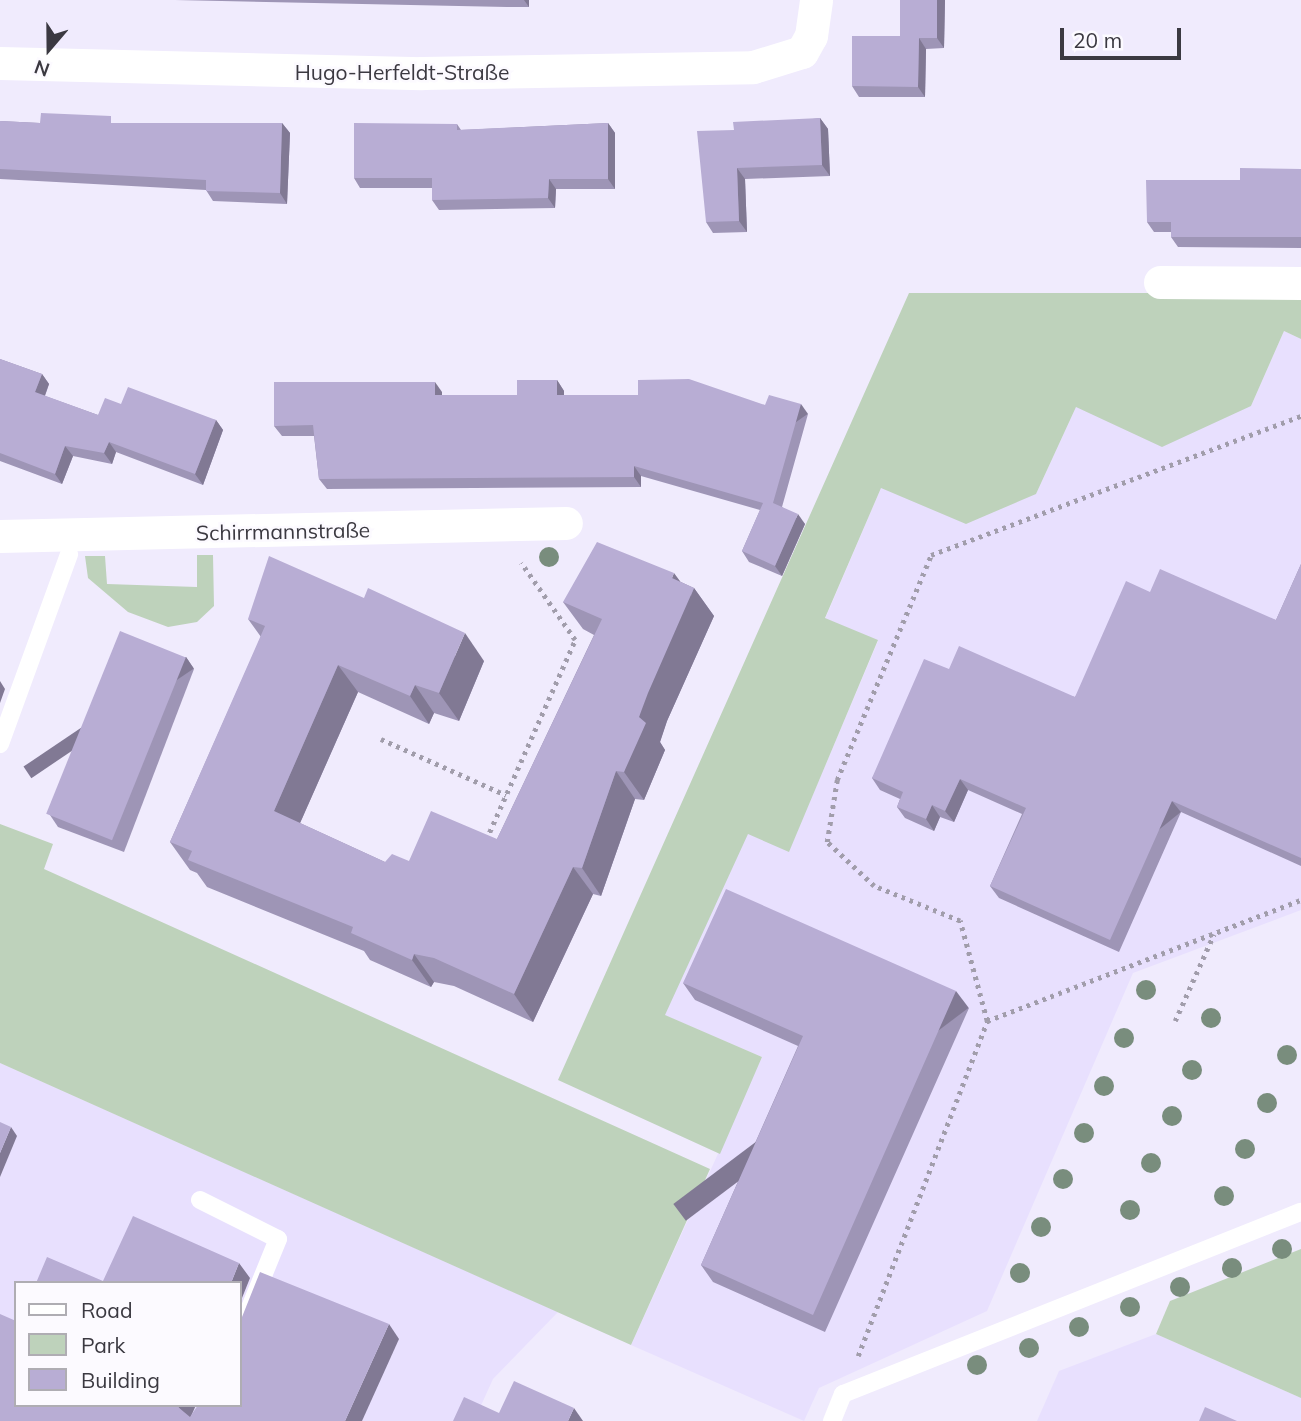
<!DOCTYPE html>
<meta charset="utf-8">
<style>
body{margin:0}
#map{position:relative;width:1301px;height:1421px;overflow:hidden;background:#f0ebfd;font-family:Mulish,sans-serif}
div>[style]{position:absolute}
.built>*{inset:0;background:#e8e0fe}
.green>*{inset:0;background:#bed2bb}
.path>*{height:4.5px;margin-top:-2.25px;transform-origin:0;background:repeating-linear-gradient(90deg,#a19dab 0 3.5px,transparent 0 8.5px)}
.lane>*{height:18px;margin:-9px;padding:0 9px;transform-origin:9px;border-radius:9px;background:#fff}
.street>*{height:33px;margin:-16.5px;padding:0 16.5px;transform-origin:16.5px;border-radius:16.5px;background:#fff}
.trees>*{width:20px;height:20px;margin:-10px;border-radius:50%;background:#798d7d}
.wall>*{inset:0;background:#9e95b6}
.shaded-wall>*{inset:0;background:#817994;transform-origin:0 0}
.building>*{inset:0;background:#b8add4;transform-origin:0 0}
span{translate:-50% -50%;white-space:nowrap;text-align:center;line-height:1.15;-webkit-text-stroke:5px #fcfaff;paint-order:stroke}
.street-label{font-size:21px;color:#3b3941}
.legend{position:absolute;left:14px;top:1281px;width:228px;height:126px;box-sizing:border-box;background:#fcfaff;border:2px solid #afadb3;margin:0;padding:9px 12px;list-style:none;font-size:21px;color:#3b3941}
.legend li{display:flex;align-items:center;gap:14px;height:35px}
.legend b{width:35px;border:2px solid #afadb3}
.north{position:absolute;left:14px;top:14px;width:70px;height:70px;-webkit-text-stroke:5px #fcfaff;paint-order:stroke;rotate:200deg;font-size:19px;font-weight:700;line-height:28px;text-align:center;color:#3b3941}
.north::after{content:'';display:block;margin:auto;width:24px;height:32px;background:#3b3941;clip-path:polygon(50% 0,100% 100%,50% 72%,0 100%)}
.scale{position:absolute;left:1060px;top:28px;width:121px;height:32px;box-sizing:border-box;border:4px solid #3b3941;border-top:0;padding-left:9px;font-size:21px;line-height:24px;white-space:nowrap;color:#3b3941;-webkit-text-stroke:5px #fcfaff;paint-order:stroke}
</style>
<div id="map">
<div class="built">
<div style="clip-path:polygon(1284px 331px,1301px 339px,1301px 910px,1133px 973px,987px 1311px,819px 1388px,804px 1421px,631px 1345px,762px 1057px,664px 1015px,748px 833px,789px 851px,878px 641px,825px 619px,881px 488px,1036px 494px,1076px 407px,1251px 406px)"></div>
<div style="clip-path:polygon(evenodd,0 1063px,558px 1312px,493px 1379px,474px 1421px,0 1421px,0 1063px,16px 1283px,240px 1283px,240px 1405px,16px 1405px,16px 1283px)"></div>
<div style="clip-path:polygon(1156px 1334px,1301px 1398px,1301px 1421px,1037px 1421px,1059px 1371px)"></div>
</div>
<div class="green">
<div style="clip-path:polygon(909px 293px,1301px 293px,1301px 339px,1284px 331px,1251px 406px,1162px 447px,1076px 407px,1036px 494px,966px 524px,881px 488px,825px 618px,878px 640px,789px 852px,748px 834px,665px 1015px,762px 1057px,720px 1154px,558px 1080px)"></div>
<div style="clip-path:polygon(197px 555px,213px 555px,214px 606px,197px 622px,168px 627px,128px 612px,88px 578px,85px 556px,105px 556px,107px 584px,197px 587px)"></div>
<div style="clip-path:polygon(0 824px,53px 844px,44px 869px,710px 1169px,631px 1345px,0 1063px)"></div>
<div style="clip-path:polygon(1301px 1249px,1301px 1398px,1156px 1334px,1170px 1301px)"></div>
</div>
<div class="path">
<div style="left:381px;top:739px;width:137px;rotate:24.1deg"></div>
<div style="left:486px;top:840px;width:219px;rotate:-66deg"></div>
<div style="left:575px;top:640px;width:94px;rotate:-125deg"></div>
<div style="left:987px;top:1021px;width:104px;rotate:-105.1deg"></div>
<div style="left:960px;top:921px;width:93px;rotate:-157.9deg"></div>
<div style="left:874px;top:886px;width:64px;rotate:-136.9deg"></div>
<div style="left:827px;top:842px;width:63px;rotate:-80.8deg"></div>
<div style="left:837px;top:780px;width:244px;rotate:-67.3deg"></div>
<div style="left:931px;top:555px;width:395px;rotate:-20.6deg"></div>
<div style="left:1175px;top:1021px;width:95px;rotate:-65.9deg"></div>
<div style="left:858px;top:1356px;width:359px;rotate:-68.9deg"></div>
<div style="left:987px;top:1021px;width:337px;rotate:-21.1deg"></div>
</div>
<div class="lane">
<div style="left:0;top:744px;width:202px;rotate:-70deg"></div>
<div style="left:200px;top:1200px;width:87px;rotate:26.6deg"></div>
<div style="left:278px;top:1239px;width:100px;rotate:112.2deg"></div>
<div style="left:832px;top:1421px;width:29px;rotate:-68deg"></div>
<div style="left:843px;top:1394px;width:493px;rotate:-21.7deg"></div>
</div>
<div class="street">
<div style="left:0;top:63px;width:422px;rotate:1.4deg"></div>
<div style="left:422px;top:73px;width:331px;rotate:-1deg"></div>
<div style="left:753px;top:67px;width:51px;rotate:-17deg"></div>
<div style="left:802px;top:52px;width:18px;rotate:-61deg"></div>
<div style="left:811px;top:36px;width:36px;rotate:-82deg"></div>
<div style="left:1160px;top:282px;width:141px;rotate:0.4deg"></div>
<div style="left:0;top:536px;width:566px;rotate:-1.32deg"></div>
</div>
<div class="trees">
<div style="left:549px;top:557px"></div>
<div style="left:1146px;top:990px"></div>
<div style="left:1211px;top:1018px"></div>
<div style="left:1124px;top:1038px"></div>
<div style="left:1287px;top:1055px"></div>
<div style="left:1192px;top:1070px"></div>
<div style="left:1104px;top:1086px"></div>
<div style="left:1267px;top:1103px"></div>
<div style="left:1172px;top:1116px"></div>
<div style="left:1084px;top:1133px"></div>
<div style="left:1245px;top:1149px"></div>
<div style="left:1151px;top:1163px"></div>
<div style="left:1063px;top:1179px"></div>
<div style="left:1224px;top:1196px"></div>
<div style="left:1130px;top:1210px"></div>
<div style="left:1041px;top:1227px"></div>
<div style="left:1282px;top:1249px"></div>
<div style="left:1232px;top:1268px"></div>
<div style="left:1020px;top:1273px"></div>
<div style="left:1180px;top:1287px"></div>
<div style="left:1130px;top:1307px"></div>
<div style="left:1079px;top:1327px"></div>
<div style="left:1029px;top:1348px"></div>
<div style="left:977px;top:1365px"></div>
</div>
<div class="wall">
<div style="clip-path:polygon(175px 0,529px 0,529px 7px,507px 7px)"></div>
<div style="clip-path:polygon(900px 0,945px 0,944px 48px,926px 49px,925px 97px,859px 97px,852px 86px,900px 36px)"></div>
<div style="clip-path:polygon(820px 118px,828px 129px,830px 176px,745px 179px,747px 232px,713px 233px,706px 222px,734px 130px)"></div>
<div style="clip-path:polygon(0 121px,40px 123px,282px 123px,290px 133px,287px 204px,213px 201px,206px 190px,0 179px)"></div>
<div style="clip-path:polygon(608px 123px,615px 133px,615px 189px,556px 189px,555px 208px,439px 210px,432px 200px,432px 188px,360px 188px,354px 178px,457px 124px,461px 130px)"></div>
<div style="clip-path:polygon(1301px 169px,1301px 248px,1178px 247px,1171px 237px,1171px 232px,1154px 232px,1147px 222px,1240px 180px)"></div>
<div style="clip-path:polygon(0 359px,42px 374px,49px 384px,45px 396px,98px 415px,121px 404px,216px 420px,223px 430px,203px 485px,116px 452px,112px 464px,73px 456px,62px 484px,0 461px)"></div>
<div style="clip-path:polygon(557px 380px,564px 391px,564px 395px,765px 405px,808px 414px,782px 507px,805px 524px,782px 576px,749px 562px,742px 551px,760px 510px,641px 476px,641px 487px,327px 489px,319px 479px,314px 436px,282px 436px,274px 426px,442px 392px,442px 395px,517px 395px)"></div>
<div style="clip-path:polygon(1301px 564px,1301px 866px,1181px 812px,1119px 952px,999px 898px,990px 886px,1022px 814px,968px 790px,954px 822px,940px 817px,934px 831px,905px 818px,897px 807px,900px 799px,880px 790px,872px 778px,949px 669px,1075px 697px,1150px 592px,1276px 620px)"></div>
<div style="clip-path:polygon(681px 582px,694px 588px,714px 616px,667px 721px,660px 742px,665px 750px,644px 800px,635px 799px,601px 896px,593px 894px,533px 1022px,454px 986px,434px 982px,431px 987px,370px 960px,364px 951px,207px 887px,197px 873px,190px 870px,170px 842px,261px 637px,248px 619px,484px 661px,459px 721px,434px 713px,429px 724px,358px 692px,300px 823px,385px 862px,409px 861px,497px 839px,594px 635px,583px 629px,563px 602px)"></div>
<div style="clip-path:polygon(186px 657px,194px 669px,124px 852px,58px 827px,50px 815px)"></div>
<div style="clip-path:polygon(683px 983px,969px 1008px,825px 1332px,713px 1282px,701px 1265px,798px 1046px,695px 1000px)"></div>
</div>
<div class="shaded-wall">
<div style="clip-path:polygon(524px 0,529px 0,529px 7px)"></div>
<div style="clip-path:polygon(937px 0,945px 0,944px 48px,937px 38px)"></div>
<div style="clip-path:polygon(919px 38px,926px 49px,925px 97px,918px 87px)"></div>
<div style="clip-path:polygon(820px 118px,828px 129px,830px 176px,822px 165px)"></div>
<div style="clip-path:polygon(282px 123px,290px 133px,287px 204px,280px 193px)"></div>
<div style="clip-path:polygon(608px 123px,615px 133px,615px 189px,608px 179px)"></div>
<div style="clip-path:polygon(737px 168px,745px 179px,747px 232px,739px 221px)"></div>
<div style="clip-path:polygon(549px 179px,556px 189px,555px 208px,548px 198px)"></div>
<div style="clip-path:polygon(42px 374px,49px 384px,42px 403px,35px 392px)"></div>
<div style="clip-path:polygon(557px 380px,564px 391px,564px 405px,557px 395px)"></div>
<div style="clip-path:polygon(435px 382px,442px 392px,442px 406px,435px 395px)"></div>
<div style="left:801px;top:404px;width:12px;height:103px;rotate:55deg"></div>
<div style="clip-path:polygon(216px 420px,223px 430px,203px 485px,195px 474px)"></div>
<div style="clip-path:polygon(109px 442px,116px 452px,112px 464px,104px 453px)"></div>
<div style="clip-path:polygon(65px 446px,73px 456px,62px 484px,55px 474px)"></div>
<div style="clip-path:polygon(634px 466px,641px 476px,641px 487px,634px 477px)"></div>
<div style="clip-path:polygon(798px 514px,805px 524px,782px 576px,775px 566px)"></div>
<div style="clip-path:polygon(674px 573px,691px 596px,694px 588px,714px 616px,667px 721px,660px 742px,665px 750px,644px 800px,624px 772px,639px 717px,672px 578px)"></div>
<div style="clip-path:polygon(465px 633px,484px 661px,459px 721px,439px 693px)"></div>
<div style="left:186px;top:657px;width:14px;height:196px;rotate:56deg"></div>
<div style="clip-path:polygon(338px 665px,358px 692px,293px 839px,274px 811px)"></div>
<div style="clip-path:polygon(0 681px,5px 689px,0 703px)"></div>
<div style="clip-path:polygon(415px 685px,434px 713px,429px 724px,410px 696px)"></div>
<div style="clip-path:polygon(616px 771px,635px 799px,601px 896px,582px 868px)"></div>
<div style="clip-path:polygon(960px 779px,968px 790px,954px 822px,945px 811px)"></div>
<div style="left:1172px;top:801px;width:14px;height:152px;rotate:51deg"></div>
<div style="clip-path:polygon(932px 805px,940px 817px,934px 831px,926px 819px)"></div>
<div style="clip-path:polygon(573px 867px,593px 894px,533px 1022px,514px 994px)"></div>
<div style="clip-path:polygon(414px 954px,434px 982px,431px 987px,412px 960px)"></div>
<div style="left:956px;top:991px;width:21px;height:354px;rotate:53deg"></div>
<div style="clip-path:polygon(11px 1127px,17px 1136px,0 1177px,0 1153px)"></div>
<div style="clip-path:polygon(239px 1263px,250px 1278px,240px 1303px,240px 1283px,231px 1283px)"></div>
<div style="clip-path:polygon(389px 1324px,399px 1339px,362px 1421px,345px 1421px)"></div>
<div style="clip-path:polygon(179px 1405px,196px 1405px,189px 1421px,178px 1407px)"></div>
<div style="clip-path:polygon(574px 1408px,583px 1421px,568px 1421px)"></div>
</div>
<div class="building">
<div style="clip-path:polygon(900px 0,937px 0,937px 38px,919px 38px,918px 87px,852px 86px,852px 36px,900px 36px)"></div>
<div style="clip-path:polygon(41px 113px,111px 116px,111px 123px,282px 123px,280px 193px,206px 191px,206px 180px,0 169px,0 121px,40px 123px)"></div>
<div style="clip-path:polygon(820px 118px,822px 165px,737px 168px,739px 221px,706px 222px,697px 131px,734px 130px,733px 122px)"></div>
<div style="clip-path:polygon(354px 123px,457px 124px,457px 130px,608px 123px,608px 179px,549px 179px,548px 198px,432px 200px,432px 178px,354px 178px)"></div>
<div style="clip-path:polygon(1240px 168px,1301px 169px,1301px 237px,1171px 237px,1171px 222px,1147px 222px,1146px 180px,1240px 180px)"></div>
<div style="clip-path:polygon(0 359px,42px 374px,35px 392px,98px 415px,105px 398px,121px 404px,128px 387px,216px 420px,195px 474px,109px 442px,104px 453px,65px 446px,55px 474px,0 453px)"></div>
<div style="clip-path:polygon(689px 379px,765px 405px,769px 395px,801px 404px,773px 503px,798px 514px,775px 566px,742px 551px,763px 503px,634px 466px,634px 477px,319px 479px,313px 425px,274px 426px,274px 382px,435px 382px,435px 395px,517px 395px,517px 380px,557px 380px,557px 395px,638px 395px,638px 380px)"></div>
<div style="clip-path:polygon(597px 542px,674px 573px,672px 578px,694px 588px,648px 693px,639px 717px,646px 723px,624px 772px,616px 771px,582px 868px,573px 867px,514px 994px,434px 958px,414px 954px,412px 960px,351px 933px,353px 927px,188px 860px,192px 851px,170px 842px,265px 626px,248px 619px,269px 556px,364px 598px,368px 588px,465px 633px,439px 693px,415px 685px,410px 696px,338px 665px,274px 811px,385px 862px,392px 854px,409px 861px,431px 811px,497px 839px,602px 619px,563px 602px)"></div>
<div style="clip-path:polygon(1301px 564px,1301px 858px,1172px 801px,1110px 940px,990px 886px,1026px 808px,960px 779px,945px 811px,932px 805px,926px 819px,897px 807px,903px 792px,872px 778px,924px 659px,949px 669px,959px 646px,1075px 697px,1126px 581px,1150px 592px,1160px 569px,1276px 620px)"></div>
<div style="left:120px;top:631px;width:71px;height:197px;rotate:22deg"></div>
<div style="clip-path:polygon(726px 889px,956px 991px,813px 1315px,701px 1265px,803px 1036px,683px 983px)"></div>
<div style="clip-path:polygon(0 1122px,11px 1127px,0 1153px)"></div>
<div style="clip-path:polygon(133px 1216px,239px 1263px,231px 1283px,36px 1283px,47px 1257px,103px 1281px)"></div>
<div style="clip-path:polygon(260px 1272px,389px 1324px,345px 1421px,0 1421px,0 1314px,16px 1321px,16px 1405px,179px 1405px,178px 1407px,190px 1417px,198px 1405px,240px 1405px,240px 1322px)"></div>
<div style="clip-path:polygon(514px 1381px,574px 1408px,568px 1421px,453px 1421px,464px 1397px,499px 1413px)"></div>
<div style="clip-path:polygon(1205px 1407px,1237px 1421px,1199px 1421px)"></div>
</div>
<div class="street-label">
<span style="left:402px;top:72px">Hugo-Herfeldt-Straße</span>
<span style="left:283px;top:531px;rotate:-1deg">Schirrmannstraße</span>
</div>
<ul class="legend">
<li><b style="height:9px;background:#fff"></b>Road</li>
<li><b style="height:19px;background:#bed2bb"></b>Park</li>
<li><b style="height:19px;background:#b8add4"></b>Building</li>
</ul>
<div class="north">N</div>
<div class="scale">20 m</div>
</div>
